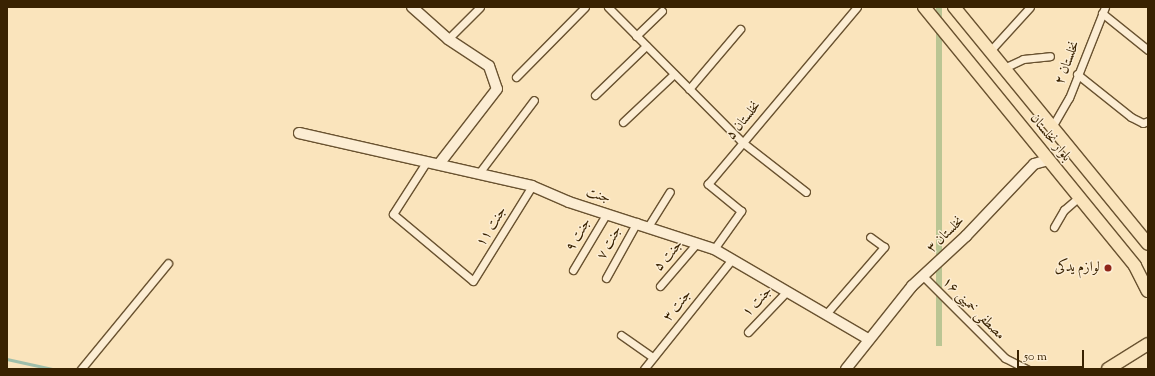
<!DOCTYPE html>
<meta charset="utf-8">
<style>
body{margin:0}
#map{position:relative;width:1155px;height:376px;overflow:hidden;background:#fae4bc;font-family:"Sorts Mill Goudy",Amiri,serif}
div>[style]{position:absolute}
.green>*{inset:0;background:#bac593;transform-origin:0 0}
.stream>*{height:2.5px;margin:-1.25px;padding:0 1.25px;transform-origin:1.25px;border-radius:1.25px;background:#9fbfab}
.roads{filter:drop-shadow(1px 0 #695230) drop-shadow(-1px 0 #695230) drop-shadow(0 1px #695230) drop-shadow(0 -1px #695230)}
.street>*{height:7px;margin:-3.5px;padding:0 3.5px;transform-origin:3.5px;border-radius:3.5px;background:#fcedd3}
.secondary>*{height:10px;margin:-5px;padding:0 5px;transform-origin:5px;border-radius:5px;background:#fcedd3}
.primary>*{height:12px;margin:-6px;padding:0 6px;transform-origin:6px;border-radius:6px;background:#fae4bc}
.dots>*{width:11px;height:11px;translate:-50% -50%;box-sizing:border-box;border:2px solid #fcedd3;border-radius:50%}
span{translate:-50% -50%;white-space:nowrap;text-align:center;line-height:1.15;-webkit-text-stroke:3px #fcedd3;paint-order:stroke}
.street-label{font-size:14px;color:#392201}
.poi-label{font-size:14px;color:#392201}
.right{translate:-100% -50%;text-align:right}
.frame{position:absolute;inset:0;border:8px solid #392201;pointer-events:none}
.scale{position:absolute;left:1017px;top:350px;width:67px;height:18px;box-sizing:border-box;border:2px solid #392201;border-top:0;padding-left:5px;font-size:12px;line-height:14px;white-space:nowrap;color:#392201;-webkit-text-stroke:3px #fcedd3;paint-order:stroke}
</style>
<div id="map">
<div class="green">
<div style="left:936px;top:7px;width:6px;height:339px"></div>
</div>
<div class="stream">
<div style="left:7px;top:359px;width:46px;rotate:12.5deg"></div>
</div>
<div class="roads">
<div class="street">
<div style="left:608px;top:7px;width:190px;rotate:45.2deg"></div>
<div style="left:742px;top:142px;width:81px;rotate:38deg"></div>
<div style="left:1102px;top:13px;width:59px;rotate:38.8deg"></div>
<div style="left:636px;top:36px;width:36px;rotate:-44deg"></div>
<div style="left:448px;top:39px;width:45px;rotate:-45deg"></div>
<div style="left:990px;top:51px;width:59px;rotate:-47.7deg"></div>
<div style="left:1004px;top:68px;width:21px;rotate:-25deg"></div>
<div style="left:1023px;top:59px;width:27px;rotate:-6deg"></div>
<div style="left:1077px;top:74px;width:69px;rotate:38.5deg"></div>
<div style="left:1131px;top:117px;width:13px;rotate:27deg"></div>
<div style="left:1143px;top:123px;width:5px;rotate:-22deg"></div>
<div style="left:516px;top:77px;width:98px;rotate:-45.4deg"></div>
<div style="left:689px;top:89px;width:79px;rotate:-49.6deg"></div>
<div style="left:595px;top:95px;width:71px;rotate:-43.9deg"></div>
<div style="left:623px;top:122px;width:70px;rotate:-43.3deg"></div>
<div style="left:1052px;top:127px;width:34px;rotate:-60deg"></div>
<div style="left:1069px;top:98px;width:98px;rotate:-68.4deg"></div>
<div style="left:427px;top:161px;width:63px;rotate:122.7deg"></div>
<div style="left:393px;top:214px;width:104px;rotate:39.9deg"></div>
<div style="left:473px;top:281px;width:112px;rotate:-58.2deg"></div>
<div style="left:479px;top:173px;width:91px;rotate:-53deg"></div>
<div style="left:649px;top:225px;width:39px;rotate:-58deg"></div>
<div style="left:1054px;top:227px;width:20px;rotate:-60deg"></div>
<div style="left:1064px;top:210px;width:20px;rotate:-41deg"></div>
<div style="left:714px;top:249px;width:47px;rotate:-54.6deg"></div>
<div style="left:741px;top:211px;width:43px;rotate:-140.7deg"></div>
<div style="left:708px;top:184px;width:231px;rotate:-49.9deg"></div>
<div style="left:573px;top:270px;width:66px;rotate:-59.2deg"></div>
<div style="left:923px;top:276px;width:116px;rotate:45deg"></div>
<div style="left:1005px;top:358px;width:25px;rotate:27deg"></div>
<div style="left:606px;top:278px;width:64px;rotate:-61deg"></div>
<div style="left:660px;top:286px;width:57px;rotate:-49.3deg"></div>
<div style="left:826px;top:314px;width:89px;rotate:-49.1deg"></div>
<div style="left:884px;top:247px;width:17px;rotate:-144deg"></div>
<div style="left:748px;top:332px;width:57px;rotate:-46.4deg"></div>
<div style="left:621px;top:335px;width:39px;rotate:35deg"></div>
<div style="left:81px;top:369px;width:137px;rotate:-50.6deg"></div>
<div style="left:644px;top:369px;width:141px;rotate:-51.3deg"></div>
</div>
<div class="secondary">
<div style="left:412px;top:7px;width:48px;rotate:41.6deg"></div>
<div style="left:448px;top:39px;width:49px;rotate:33.4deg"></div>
<div style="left:489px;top:66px;width:24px;rotate:71deg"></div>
<div style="left:497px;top:89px;width:95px;rotate:127.7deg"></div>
<div style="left:299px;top:133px;width:239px;rotate:12.8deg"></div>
<div style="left:532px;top:186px;width:40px;rotate:23.4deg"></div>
<div style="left:569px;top:202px;width:152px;rotate:18deg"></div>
<div style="left:714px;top:249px;width:178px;rotate:30.3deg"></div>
<div style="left:846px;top:369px;width:106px;rotate:-51.5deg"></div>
<div style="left:912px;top:286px;width:74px;rotate:-42.8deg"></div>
<div style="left:966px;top:236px;width:99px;rotate:-46.6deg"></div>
<div style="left:1034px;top:164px;width:15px;rotate:-16deg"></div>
</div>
<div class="primary">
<div style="left:924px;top:7px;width:334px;rotate:50.8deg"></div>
<div style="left:1135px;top:266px;width:28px;rotate:63deg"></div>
<div style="left:954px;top:7px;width:306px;rotate:50.7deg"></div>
<div style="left:1108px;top:369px;width:47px;rotate:-32deg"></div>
</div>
</div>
<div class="dots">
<div style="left:1108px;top:268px;background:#8f2418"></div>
</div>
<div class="street-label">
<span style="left:1068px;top:63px;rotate:-69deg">نخلستان ۲</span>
<span style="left:744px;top:121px;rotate:-50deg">نخلستان ۵</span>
<span style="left:1050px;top:138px;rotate:51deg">بلوار نخلستان</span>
<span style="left:598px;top:196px;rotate:16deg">جنت</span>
<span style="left:492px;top:227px;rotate:-58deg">جنت ۱۱</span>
<span style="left:579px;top:235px;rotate:-59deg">جنت ۹</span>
<span style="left:946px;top:235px;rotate:-44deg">نخلستان ۳</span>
<span style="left:610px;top:243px;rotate:-61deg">جنت ۷</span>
<span style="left:669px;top:256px;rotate:-49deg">جنت ۵</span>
<span style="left:758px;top:302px;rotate:-46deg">جنت ۱</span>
<span style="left:678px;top:306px;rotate:-51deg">جنت ۳</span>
<span style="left:973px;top:309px;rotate:45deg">مصطفی خمینی ۱۶</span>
</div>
<div class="poi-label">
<span class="right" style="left:1100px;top:268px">لوازم یدکی</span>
</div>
<div class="frame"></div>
<div class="scale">50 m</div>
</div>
